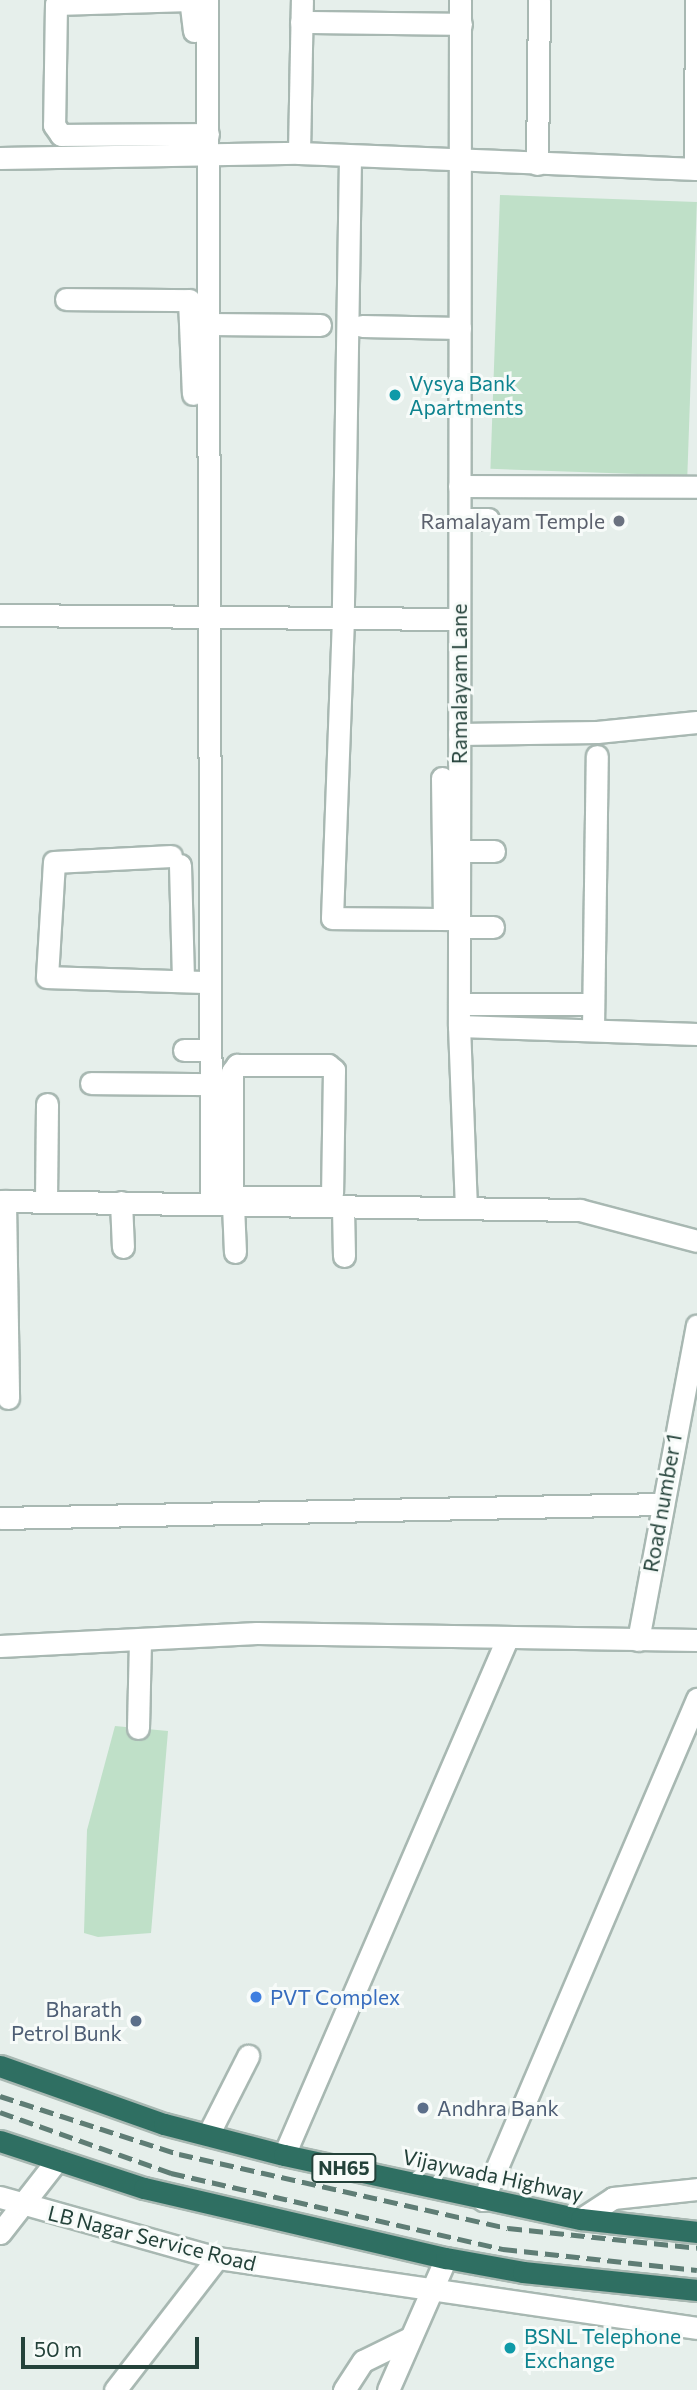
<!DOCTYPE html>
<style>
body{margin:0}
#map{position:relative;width:697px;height:2390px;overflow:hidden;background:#e6efeb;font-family:Commissioner,sans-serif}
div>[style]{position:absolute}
.green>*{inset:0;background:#bfe0c8;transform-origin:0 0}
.roads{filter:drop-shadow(2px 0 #a8b8b2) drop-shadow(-2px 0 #a8b8b2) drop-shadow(0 2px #a8b8b2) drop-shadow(0 -2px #a8b8b2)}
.minor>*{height:21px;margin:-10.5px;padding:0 10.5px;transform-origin:10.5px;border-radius:10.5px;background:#fff}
.highway>*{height:21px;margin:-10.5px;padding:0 10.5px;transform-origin:10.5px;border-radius:10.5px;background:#2f6f62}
.rail>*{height:5px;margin-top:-2.5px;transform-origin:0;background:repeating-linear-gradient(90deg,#5f7d75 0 14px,transparent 0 21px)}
.dots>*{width:19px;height:19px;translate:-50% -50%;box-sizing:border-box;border:4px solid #f7fbf9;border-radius:50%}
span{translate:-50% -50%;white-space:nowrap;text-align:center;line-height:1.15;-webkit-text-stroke:6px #f7fbf9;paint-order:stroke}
.shield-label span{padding:2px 5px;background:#f7fbf9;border:2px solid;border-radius:5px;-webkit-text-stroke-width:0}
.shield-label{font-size:19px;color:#24423a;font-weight:700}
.culture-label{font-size:21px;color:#0d838f}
.left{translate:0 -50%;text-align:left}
.worship-label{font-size:21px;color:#5b616d}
.right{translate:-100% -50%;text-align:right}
.street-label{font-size:21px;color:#24423a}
.shop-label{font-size:21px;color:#366cbe}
.service-label{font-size:21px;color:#4e5e75}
.scale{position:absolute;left:21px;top:2337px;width:178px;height:32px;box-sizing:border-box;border:4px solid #24423a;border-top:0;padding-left:9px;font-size:21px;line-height:24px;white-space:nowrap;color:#24423a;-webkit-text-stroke:5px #f7fbf9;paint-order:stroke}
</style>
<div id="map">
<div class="green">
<div style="left:500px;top:195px;width:197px;height:274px;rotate:2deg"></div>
<div style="clip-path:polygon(115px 1726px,168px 1731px,151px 1933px,98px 1937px,84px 1933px,87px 1830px)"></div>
</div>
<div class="roads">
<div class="minor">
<div style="left:207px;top:0;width:1204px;rotate:89.81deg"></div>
<div style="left:460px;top:0;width:1026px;rotate:90.06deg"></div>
<div style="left:459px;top:1026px;width:181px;rotate:87.8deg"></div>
<div style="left:301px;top:22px;width:160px;rotate:0.7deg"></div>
<div style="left:194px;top:31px;width:31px;rotate:-97deg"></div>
<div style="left:190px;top:0;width:134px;rotate:178.3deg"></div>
<div style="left:56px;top:4px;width:121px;rotate:90.9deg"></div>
<div style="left:54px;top:125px;width:12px;rotate:55deg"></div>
<div style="left:61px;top:135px;width:147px;rotate:-0.4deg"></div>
<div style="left:299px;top:153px;width:153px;rotate:-88.9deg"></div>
<div style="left:350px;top:157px;width:461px;rotate:90.9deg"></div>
<div style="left:343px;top:618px;width:300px;rotate:92.1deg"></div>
<div style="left:332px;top:918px;width:127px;rotate:0.5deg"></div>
<div style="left:0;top:158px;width:299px;rotate:-1deg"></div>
<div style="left:299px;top:153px;width:398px;rotate:2.3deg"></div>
<div style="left:537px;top:164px;width:164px;rotate:-89.3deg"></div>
<div style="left:695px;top:169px;width:169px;rotate:-89.7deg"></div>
<div style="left:66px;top:299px;width:123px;rotate:0.5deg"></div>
<div style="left:189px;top:300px;width:94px;rotate:87.6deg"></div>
<div style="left:208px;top:324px;width:112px;rotate:0.5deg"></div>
<div style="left:362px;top:326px;width:98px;rotate:1.2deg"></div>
<div style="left:459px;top:486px;width:238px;rotate:0.2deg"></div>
<div style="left:460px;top:519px;width:28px"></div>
<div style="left:0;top:615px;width:459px;rotate:0.5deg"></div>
<div style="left:459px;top:734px;width:138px;rotate:-0.8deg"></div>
<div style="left:597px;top:732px;width:100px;rotate:-5.7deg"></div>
<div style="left:442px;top:778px;width:141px;rotate:89.2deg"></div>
<div style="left:459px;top:851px;width:35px"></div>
<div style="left:171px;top:856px;width:117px;rotate:177.1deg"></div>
<div style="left:54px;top:862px;width:115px;rotate:93.5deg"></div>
<div style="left:47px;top:977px;width:162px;rotate:1.8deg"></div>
<div style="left:180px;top:865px;width:116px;rotate:88.5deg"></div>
<div style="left:459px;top:927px;width:34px"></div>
<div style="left:459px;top:1004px;width:134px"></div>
<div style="left:459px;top:1026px;width:238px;rotate:1.9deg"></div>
<div style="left:593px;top:1028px;width:272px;rotate:-89.2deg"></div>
<div style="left:184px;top:1050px;width:26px"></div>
<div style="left:237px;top:1065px;width:91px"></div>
<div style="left:328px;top:1065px;width:8px;rotate:40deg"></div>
<div style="left:334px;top:1070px;width:122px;rotate:90.9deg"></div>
<div style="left:332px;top:1192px;width:7px;rotate:135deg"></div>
<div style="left:327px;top:1197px;width:89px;rotate:180deg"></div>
<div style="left:238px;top:1197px;width:7px;rotate:-146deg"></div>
<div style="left:232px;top:1193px;width:121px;rotate:-90deg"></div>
<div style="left:232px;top:1072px;width:9px;rotate:-54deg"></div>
<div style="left:91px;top:1083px;width:119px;rotate:0.5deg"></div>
<div style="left:0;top:1201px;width:580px;rotate:0.89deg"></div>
<div style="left:580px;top:1210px;width:121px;rotate:14.8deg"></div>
<div style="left:5px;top:1201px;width:197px;rotate:89.1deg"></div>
<div style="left:46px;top:1201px;width:97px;rotate:-89.4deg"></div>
<div style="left:121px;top:1202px;width:45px;rotate:87.5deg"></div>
<div style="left:233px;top:1205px;width:47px;rotate:87.6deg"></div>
<div style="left:343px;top:1208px;width:48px;rotate:88.8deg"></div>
<div style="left:0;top:1518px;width:662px;rotate:-1.21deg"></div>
<div style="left:638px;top:1640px;width:320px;rotate:-79.4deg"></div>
<div style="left:0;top:1646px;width:257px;rotate:-2.9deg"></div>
<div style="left:257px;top:1633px;width:440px;rotate:0.9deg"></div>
<div style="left:138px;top:1728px;width:89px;rotate:-88.7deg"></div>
<div style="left:208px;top:2135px;width:89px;rotate:-63.1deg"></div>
<div style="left:284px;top:2155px;width:562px;rotate:-66.63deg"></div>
<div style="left:0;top:2197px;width:225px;rotate:15.7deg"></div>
<div style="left:217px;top:2258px;width:485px;rotate:8.3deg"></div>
<div style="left:483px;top:2200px;width:545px;rotate:-66.87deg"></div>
<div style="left:581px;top:2219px;width:38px;rotate:-33deg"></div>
<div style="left:613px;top:2198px;width:84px;rotate:-6.1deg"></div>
<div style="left:0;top:2233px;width:93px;rotate:-52deg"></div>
<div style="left:115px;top:2390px;width:167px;rotate:-52.3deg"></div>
<div style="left:344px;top:2390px;width:35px;rotate:-57deg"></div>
<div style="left:363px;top:2361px;width:50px;rotate:-26.1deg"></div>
<div style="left:388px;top:2390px;width:144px;rotate:-66.3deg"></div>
</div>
<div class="highway">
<div style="left:0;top:2066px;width:174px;rotate:19.5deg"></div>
<div style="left:164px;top:2124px;width:124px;rotate:14.5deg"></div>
<div style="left:284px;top:2155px;width:304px;rotate:12.2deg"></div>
<div style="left:581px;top:2219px;width:117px;rotate:6.4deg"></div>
<div style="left:0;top:2141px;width:151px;rotate:18.1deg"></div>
<div style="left:144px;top:2188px;width:310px;rotate:13.1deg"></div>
<div style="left:446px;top:2258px;width:78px;rotate:10.3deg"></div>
<div style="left:523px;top:2272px;width:175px;rotate:5.9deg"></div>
</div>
</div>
<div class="rail">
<div style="left:0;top:2096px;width:188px;rotate:18deg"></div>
<div style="left:179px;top:2154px;width:337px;rotate:12.7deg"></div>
<div style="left:508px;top:2228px;width:190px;rotate:6deg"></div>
<div style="left:0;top:2112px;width:182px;rotate:19.6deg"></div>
<div style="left:171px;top:2173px;width:341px;rotate:12.9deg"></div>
<div style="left:503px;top:2249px;width:195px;rotate:6.2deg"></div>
</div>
<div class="dots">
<div style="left:395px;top:395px;background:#0f9aa8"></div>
<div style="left:619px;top:521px;background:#6b7280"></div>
<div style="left:256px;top:1997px;background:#3f7fe0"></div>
<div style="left:136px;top:2021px;background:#5c6f8a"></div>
<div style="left:423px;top:2108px;background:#5c6f8a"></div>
<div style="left:510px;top:2348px;background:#0f9aa8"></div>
</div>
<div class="shield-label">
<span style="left:344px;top:2168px">NH65</span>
</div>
<div class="culture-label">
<span class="left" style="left:409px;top:395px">Vysya Bank<br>Apartments</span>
<span class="left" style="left:524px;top:2348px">BSNL Telephone<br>Exchange</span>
</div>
<div class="worship-label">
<span class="right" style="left:605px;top:521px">Ramalayam Temple</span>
</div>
<div class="street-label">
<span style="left:459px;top:684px;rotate:-90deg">Ramalayam Lane</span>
<span style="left:662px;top:1503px;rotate:-80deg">Road number 1</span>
<span style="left:493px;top:2175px;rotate:12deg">Vijaywada Highway</span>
<span style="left:152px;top:2238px;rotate:14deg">LB Nagar Service Road</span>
</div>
<div class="shop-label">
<span class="left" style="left:270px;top:1997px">PVT Complex</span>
</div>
<div class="service-label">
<span class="right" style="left:122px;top:2021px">Bharath<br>Petrol Bunk</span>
<span class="left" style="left:437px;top:2108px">Andhra Bank</span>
</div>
<div class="scale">50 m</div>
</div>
